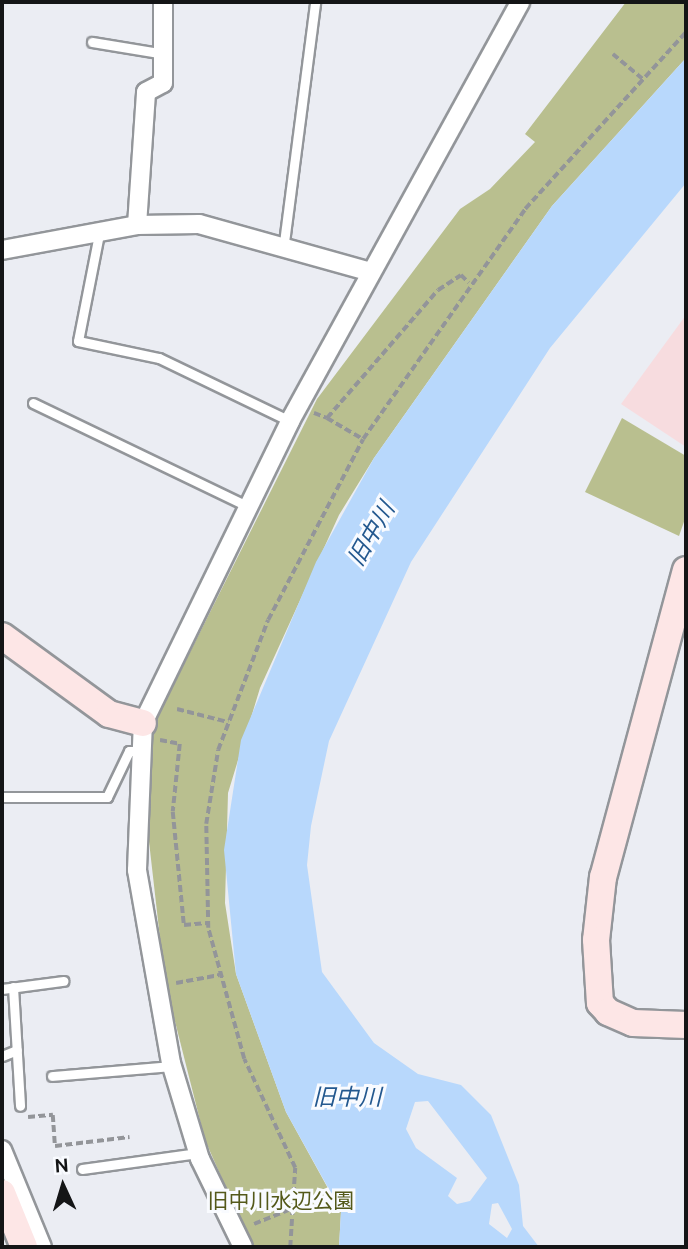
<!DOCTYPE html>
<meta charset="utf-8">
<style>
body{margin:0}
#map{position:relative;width:688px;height:1249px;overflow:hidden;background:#ebedf3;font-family:Ubuntu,"Noto Sans JP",sans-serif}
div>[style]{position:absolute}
.education>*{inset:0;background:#f7dcdf}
.green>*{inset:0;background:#b9bf8f}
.water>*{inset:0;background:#b8d8fc}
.path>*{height:3.5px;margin-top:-1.75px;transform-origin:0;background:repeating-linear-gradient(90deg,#939599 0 7px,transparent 0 10.5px)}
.roads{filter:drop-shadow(2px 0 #93969a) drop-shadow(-2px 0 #93969a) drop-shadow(0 2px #93969a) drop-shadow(0 -2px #93969a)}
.lane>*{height:9px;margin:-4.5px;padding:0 4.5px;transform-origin:4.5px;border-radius:4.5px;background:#fff}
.street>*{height:18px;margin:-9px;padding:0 9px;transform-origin:9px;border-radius:9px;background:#fff}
.secondary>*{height:26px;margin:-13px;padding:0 13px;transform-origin:13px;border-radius:13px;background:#fde6e6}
span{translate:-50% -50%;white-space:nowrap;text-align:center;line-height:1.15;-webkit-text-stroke:6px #f9fbff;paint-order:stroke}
.park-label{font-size:21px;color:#54591a}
.water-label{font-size:23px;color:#23588f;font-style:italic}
.frame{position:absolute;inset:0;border:4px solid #141516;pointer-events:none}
.north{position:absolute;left:28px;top:1151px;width:70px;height:70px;-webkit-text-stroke:5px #f9fbff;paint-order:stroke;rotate:356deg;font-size:19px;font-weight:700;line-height:28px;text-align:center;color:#141516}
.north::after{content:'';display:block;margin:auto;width:24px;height:32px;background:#141516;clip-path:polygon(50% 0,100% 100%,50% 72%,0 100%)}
</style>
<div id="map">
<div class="education">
<div style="clip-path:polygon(686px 315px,686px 447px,621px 404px)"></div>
</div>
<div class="green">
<div style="clip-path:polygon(626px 2px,686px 2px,686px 58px,552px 206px,374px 458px,339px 515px,260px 688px,228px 793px,225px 903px,236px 974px,286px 1112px,341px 1212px,339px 1247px,252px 1247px,205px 1140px,165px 982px,147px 824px,147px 764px,158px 716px,317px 399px,460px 209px,490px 189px,535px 142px,525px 134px)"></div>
<div style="clip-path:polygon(622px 418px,686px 456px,686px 516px,679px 536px,585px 492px)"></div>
</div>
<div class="water">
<div style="clip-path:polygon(evenodd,686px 58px,686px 183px,550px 348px,411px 562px,329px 741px,311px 826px,307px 865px,322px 972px,374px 1043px,418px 1074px,461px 1085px,491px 1115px,519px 1185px,523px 1226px,539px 1247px,339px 1247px,341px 1211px,286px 1112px,236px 974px,224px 850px,241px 740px,316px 562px,374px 458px,552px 206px,686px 58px,428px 1101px,487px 1178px,470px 1201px,457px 1204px,448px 1196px,457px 1178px,416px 1148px,406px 1129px,415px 1102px,428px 1101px,686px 58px,498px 1203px,512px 1229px,507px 1238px,489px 1224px,492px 1204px,498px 1203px)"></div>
</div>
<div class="path">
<div style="left:613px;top:54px;width:39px;rotate:40deg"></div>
<div style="left:314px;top:413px;width:14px;rotate:21deg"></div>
<div style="left:327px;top:418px;width:169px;rotate:-49.1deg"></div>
<div style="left:438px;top:290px;width:27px;rotate:-33deg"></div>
<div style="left:461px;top:275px;width:11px;rotate:45deg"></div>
<div style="left:327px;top:418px;width:42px;rotate:30.3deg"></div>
<div style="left:177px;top:709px;width:53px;rotate:14.3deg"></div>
<div style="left:160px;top:740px;width:20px;rotate:11deg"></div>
<div style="left:180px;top:744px;width:68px;rotate:95.9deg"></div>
<div style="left:173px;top:812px;width:114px;rotate:84.4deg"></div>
<div style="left:184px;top:925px;width:23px;rotate:-5deg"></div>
<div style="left:176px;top:983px;width:44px;rotate:-10.5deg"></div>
<div style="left:28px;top:1117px;width:25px;rotate:-5deg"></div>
<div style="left:53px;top:1115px;width:31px;rotate:86deg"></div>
<div style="left:55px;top:1146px;width:75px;rotate:-6.9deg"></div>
<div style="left:254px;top:1224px;width:40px;rotate:-22deg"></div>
<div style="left:290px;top:1247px;width:79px;rotate:-86.4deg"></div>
<div style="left:295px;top:1168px;width:120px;rotate:-115.1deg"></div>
<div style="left:244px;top:1059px;width:136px;rotate:-105.4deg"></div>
<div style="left:208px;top:928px;width:104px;rotate:-91.1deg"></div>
<div style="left:206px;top:824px;width:75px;rotate:-80.8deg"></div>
<div style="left:218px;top:750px;width:139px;rotate:-69deg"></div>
<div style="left:268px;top:620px;width:204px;rotate:-62.3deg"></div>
<div style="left:363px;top:439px;width:281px;rotate:-54.8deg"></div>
<div style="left:525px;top:209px;width:239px;rotate:-47.7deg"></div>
</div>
<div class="roads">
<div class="lane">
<div style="left:92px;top:42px;width:74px;rotate:9.3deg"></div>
<div style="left:99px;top:234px;width:109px;rotate:101.1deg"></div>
<div style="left:78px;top:341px;width:83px;rotate:11.9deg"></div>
<div style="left:159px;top:358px;width:145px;rotate:25.7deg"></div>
<div style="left:283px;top:250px;width:250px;rotate:-82.6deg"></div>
<div style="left:33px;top:403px;width:237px;rotate:25.7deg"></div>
<div style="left:2px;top:797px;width:105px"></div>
<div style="left:107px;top:797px;width:51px;rotate:-64.4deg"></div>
<div style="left:129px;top:751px;width:10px"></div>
<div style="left:13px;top:987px;width:119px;rotate:86.6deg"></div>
<div style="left:2px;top:989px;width:62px;rotate:-7.5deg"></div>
<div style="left:2px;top:1056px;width:16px;rotate:-22deg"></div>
<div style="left:52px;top:1076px;width:119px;rotate:-4.8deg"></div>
<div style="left:82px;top:1169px;width:117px;rotate:-7.9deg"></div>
</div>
<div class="street">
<div style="left:137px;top:225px;width:133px;rotate:-86.1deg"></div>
<div style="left:146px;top:92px;width:19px;rotate:-28deg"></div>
<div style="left:163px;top:83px;width:81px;rotate:-90deg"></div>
<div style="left:2px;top:250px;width:137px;rotate:-10.5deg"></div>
<div style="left:137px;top:225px;width:62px;rotate:-0.9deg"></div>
<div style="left:199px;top:224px;width:179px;rotate:15.6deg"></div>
<div style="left:2px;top:1150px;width:105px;rotate:67.6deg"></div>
<div style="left:243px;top:1247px;width:98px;rotate:-116deg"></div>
<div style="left:200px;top:1159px;width:100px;rotate:-106.8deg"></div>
<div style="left:171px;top:1063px;width:196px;rotate:-100deg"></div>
<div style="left:137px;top:870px;width:147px;rotate:-87.7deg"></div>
<div style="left:143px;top:723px;width:336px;rotate:-64deg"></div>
<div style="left:290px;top:421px;width:478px;rotate:-61.2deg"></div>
</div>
<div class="secondary">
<div style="left:686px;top:570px;width:318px;rotate:105.1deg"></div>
<div style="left:603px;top:877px;width:63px;rotate:96.3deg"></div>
<div style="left:596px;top:940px;width:63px;rotate:86.4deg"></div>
<div style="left:600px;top:1003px;width:12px;rotate:48deg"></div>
<div style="left:608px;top:1012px;width:27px;rotate:24deg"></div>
<div style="left:633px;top:1023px;width:53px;rotate:2.2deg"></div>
<div style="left:2px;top:636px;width:132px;rotate:36.1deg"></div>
<div style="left:109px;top:714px;width:35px;rotate:15deg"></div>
<div style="left:2px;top:1193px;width:58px;rotate:67.8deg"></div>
</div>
</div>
<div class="park-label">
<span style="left:281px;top:1200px">旧中川水辺公園</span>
</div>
<div class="water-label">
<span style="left:371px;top:534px;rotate:-60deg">旧中川</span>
<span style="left:347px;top:1097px">旧中川</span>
</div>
<div class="frame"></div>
<div class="north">N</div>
</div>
